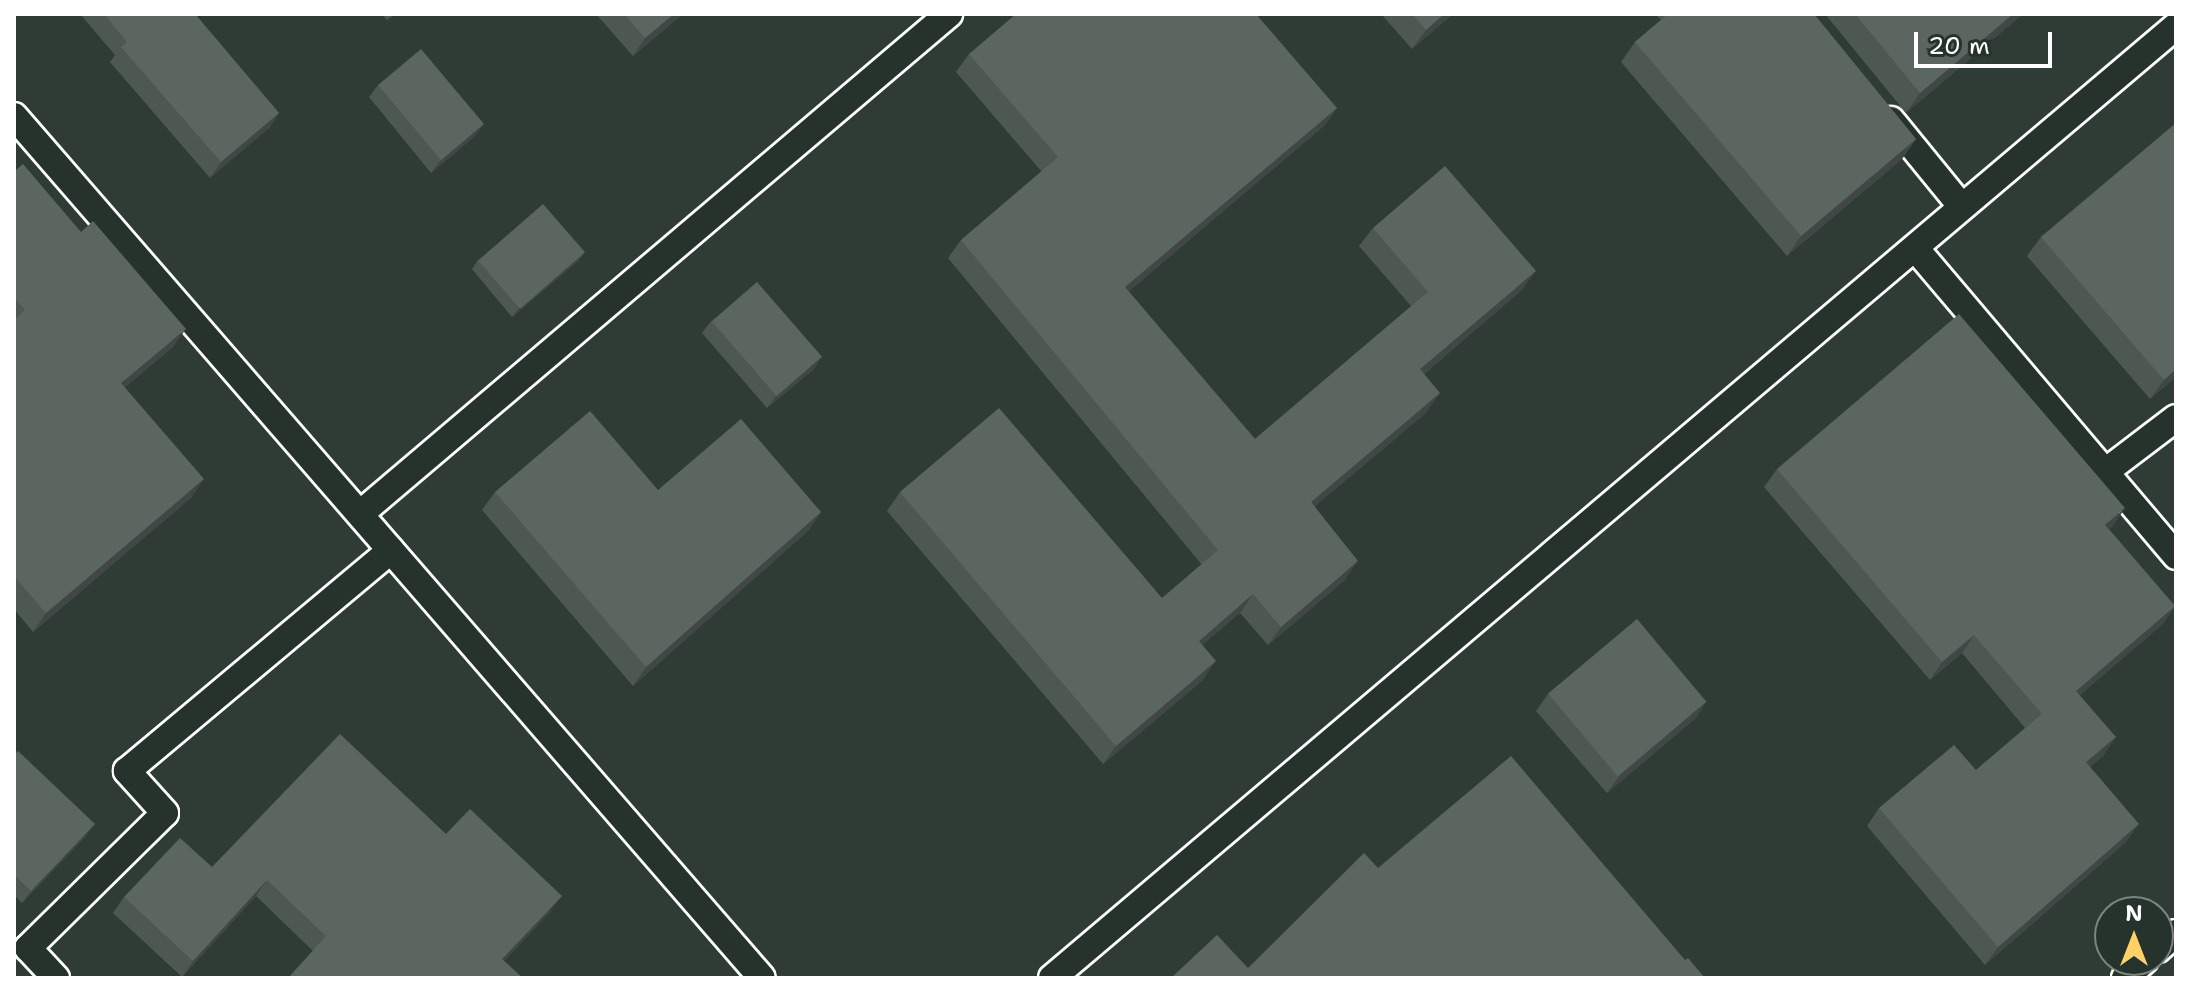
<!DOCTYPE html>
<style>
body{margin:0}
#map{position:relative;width:2190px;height:992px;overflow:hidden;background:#2f3b35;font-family:"Shantell Sans",sans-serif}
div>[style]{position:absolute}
.roads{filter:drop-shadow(2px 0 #fff) drop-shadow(-2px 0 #fff) drop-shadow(0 2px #fff) drop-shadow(0 -2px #fff)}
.service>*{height:26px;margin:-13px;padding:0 13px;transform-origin:13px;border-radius:13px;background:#26332d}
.wall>*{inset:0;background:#4e5853}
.shaded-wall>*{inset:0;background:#404744}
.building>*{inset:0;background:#5b6661;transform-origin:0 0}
span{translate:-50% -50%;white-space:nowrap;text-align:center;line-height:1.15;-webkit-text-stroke:7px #26332d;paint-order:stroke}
.frame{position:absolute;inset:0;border:16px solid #fff;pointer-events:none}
.north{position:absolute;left:2094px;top:896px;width:80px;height:80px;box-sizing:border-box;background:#26332d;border:2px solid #7d8581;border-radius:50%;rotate:0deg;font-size:22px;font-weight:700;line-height:32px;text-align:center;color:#fff}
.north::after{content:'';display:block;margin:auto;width:28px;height:36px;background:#ffd166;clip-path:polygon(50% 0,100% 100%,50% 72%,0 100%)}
.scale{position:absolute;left:1914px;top:32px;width:138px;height:36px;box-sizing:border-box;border:4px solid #fff;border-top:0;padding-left:10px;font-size:24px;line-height:28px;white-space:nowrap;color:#fff;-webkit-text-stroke:6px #26332d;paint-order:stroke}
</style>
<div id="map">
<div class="roads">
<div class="service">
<div style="left:14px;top:116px;width:1141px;rotate:49.05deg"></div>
<div style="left:1891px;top:120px;width:112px;rotate:50.8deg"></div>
<div style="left:1915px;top:248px;width:404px;rotate:49.7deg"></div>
<div style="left:2105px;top:472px;width:89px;rotate:-37.3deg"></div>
<div style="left:360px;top:514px;width:773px;rotate:-40.33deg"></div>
<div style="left:2158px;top:949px;width:24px;rotate:-42deg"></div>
<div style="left:56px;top:978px;width:41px;rotate:-133deg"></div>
<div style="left:28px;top:948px;width:192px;rotate:-44.6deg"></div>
<div style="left:165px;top:813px;width:57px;rotate:-132.1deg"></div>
<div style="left:127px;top:771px;width:344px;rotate:-39.9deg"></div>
<div style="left:1052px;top:978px;width:1473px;rotate:-40.26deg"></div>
<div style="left:2125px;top:978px;width:27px;rotate:-42deg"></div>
</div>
</div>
<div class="wall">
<div style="clip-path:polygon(80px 14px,195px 14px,279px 113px,269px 128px,210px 178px,110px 62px,115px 55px)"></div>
<div style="clip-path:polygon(382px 14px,395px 14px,387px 20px)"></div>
<div style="clip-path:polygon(596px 14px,683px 14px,633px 56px)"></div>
<div style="clip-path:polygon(1381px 14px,1453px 14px,1412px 49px)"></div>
<div style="clip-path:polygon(1655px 14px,1814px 14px,1916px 139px,1902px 159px,1787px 256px,1621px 62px,1635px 42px,1661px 20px)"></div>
<div style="clip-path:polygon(1825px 14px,2023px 14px,1906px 113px)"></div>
<div style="clip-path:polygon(969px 54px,1337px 108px,1324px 126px,1128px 291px,1255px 439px,1411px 306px,1359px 246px,1373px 228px,1522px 290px,1424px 374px,1427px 412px,1315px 506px,1345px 580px,1268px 645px,1240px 613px,1202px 645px,1203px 680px,1103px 764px,887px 511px,900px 492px,1162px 598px,1202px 565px,948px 258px,961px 240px,1042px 172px,956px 72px)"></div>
<div style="clip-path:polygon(378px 85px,475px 136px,431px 173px,369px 97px)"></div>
<div style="clip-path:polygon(2176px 123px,2176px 377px,2150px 399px,2027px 256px,2041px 237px)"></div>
<div style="clip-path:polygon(14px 167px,173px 347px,125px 387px,192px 497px,33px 632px,14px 609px)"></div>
<div style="clip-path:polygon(585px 252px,578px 261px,512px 317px,472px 269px,478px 260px)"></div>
<div style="clip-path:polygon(711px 321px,814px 369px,767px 408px,702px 333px)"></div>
<div style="clip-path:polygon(1777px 469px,2113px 526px,2109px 529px,2175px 606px,2163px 624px,2080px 695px,2104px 755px,2090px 767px,2126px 842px,1985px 965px,1867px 826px,1879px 808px,1976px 770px,2025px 728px,1962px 653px,1930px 680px,1764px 487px)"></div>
<div style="clip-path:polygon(658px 490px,821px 512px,808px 531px,633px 686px,482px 510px,495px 492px)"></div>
<div style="clip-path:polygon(1548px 694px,1696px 718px,1607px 793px,1536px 711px)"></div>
<div style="clip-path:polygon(14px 755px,86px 836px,22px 903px,14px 895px)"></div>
<div style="clip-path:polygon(446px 834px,550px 912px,504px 961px,313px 951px,256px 896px,182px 977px,113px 913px,124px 897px,212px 867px)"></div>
</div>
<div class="shaded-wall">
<div style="clip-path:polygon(674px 14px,683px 14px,633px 56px,645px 38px)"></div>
<div style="clip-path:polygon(1444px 14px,1453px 14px,1412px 49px,1426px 30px)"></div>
<div style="clip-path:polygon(2013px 14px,2023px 14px,1906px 113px,1920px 93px)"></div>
<div style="clip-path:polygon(1337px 108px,1324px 126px,1112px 306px,1125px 287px)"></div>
<div style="clip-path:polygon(279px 113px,269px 128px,210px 178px,221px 162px)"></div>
<div style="clip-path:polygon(484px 124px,475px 136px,431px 173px,440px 161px)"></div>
<div style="clip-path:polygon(1916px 139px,1902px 159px,1787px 256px,1801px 236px)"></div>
<div style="clip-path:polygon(585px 252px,578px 261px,512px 317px,519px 308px)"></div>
<div style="clip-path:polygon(1536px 271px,1522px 290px,1407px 388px,1420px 369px)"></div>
<div style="clip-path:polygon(186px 329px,173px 347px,109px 401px,121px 383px)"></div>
<div style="clip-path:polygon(822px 357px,814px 369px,767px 408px,776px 396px)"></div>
<div style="clip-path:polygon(2176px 369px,2176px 377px,2150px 399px,2164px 380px)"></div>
<div style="clip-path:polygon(1440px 393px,1427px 412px,1298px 520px,1311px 502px)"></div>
<div style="clip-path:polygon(204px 479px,192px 497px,33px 632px,46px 613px)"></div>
<div style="clip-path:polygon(2125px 508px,2113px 526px,2092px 543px,2105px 525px)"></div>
<div style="clip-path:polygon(821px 512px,808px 531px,633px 686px,646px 667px)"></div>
<div style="clip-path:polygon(1358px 561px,1345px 580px,1268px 645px,1281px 627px)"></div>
<div style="clip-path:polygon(1253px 594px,1240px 613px,1186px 659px,1199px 641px)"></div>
<div style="clip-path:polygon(2175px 606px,2163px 624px,2064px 709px,2076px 691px)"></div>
<div style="clip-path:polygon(1974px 635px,1962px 653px,1930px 680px,1942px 662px)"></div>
<div style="clip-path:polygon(1216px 661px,1203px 680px,1103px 764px,1116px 746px)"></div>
<div style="clip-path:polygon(1707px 701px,1696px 718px,1607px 793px,1619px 776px)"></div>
<div style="clip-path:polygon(2116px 737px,2104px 755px,2074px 780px,2086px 762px)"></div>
<div style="clip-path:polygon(95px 824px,86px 836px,22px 903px,31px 891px)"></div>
<div style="clip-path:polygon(2139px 824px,2126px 842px,1985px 965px,1998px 947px)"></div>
<div style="clip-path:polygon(267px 880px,256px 896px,182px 977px,193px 961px)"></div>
<div style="clip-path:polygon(562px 896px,550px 912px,491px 975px,502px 959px)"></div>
</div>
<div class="building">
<div style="clip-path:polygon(104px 14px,195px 14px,279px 113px,221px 162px,121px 47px,127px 42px)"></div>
<div style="clip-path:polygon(624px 14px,674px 14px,645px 38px)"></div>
<div style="clip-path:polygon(1016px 14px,1256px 14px,1337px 108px,1125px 287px,1255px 439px,1428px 292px,1373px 228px,1445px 166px,1536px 271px,1420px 369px,1440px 393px,1311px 502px,1358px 561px,1281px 627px,1253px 594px,1199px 641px,1216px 661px,1116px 746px,900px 492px,999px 408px,1162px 598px,1218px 550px,961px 240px,1058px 157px,969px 54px)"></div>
<div style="clip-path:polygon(1412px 14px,1444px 14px,1426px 30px)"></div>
<div style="clip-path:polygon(1668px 14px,1814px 14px,1916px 139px,1801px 236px,1635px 42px)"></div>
<div style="clip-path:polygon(1855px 14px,2013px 14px,1920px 93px)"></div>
<div style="left:421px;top:49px;width:98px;height:56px;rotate:50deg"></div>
<div style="clip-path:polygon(2176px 123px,2176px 369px,2164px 380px,2041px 237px)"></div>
<div style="clip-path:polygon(23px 164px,81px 232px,93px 221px,186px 329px,121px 383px,204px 479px,46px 613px,14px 576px,14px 320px,25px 310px,14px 297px,14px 167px,16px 170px)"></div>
<div style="left:543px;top:204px;width:64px;height:86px;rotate:49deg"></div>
<div style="left:757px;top:282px;width:99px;height:60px;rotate:49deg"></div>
<div style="clip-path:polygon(1959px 314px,2125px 508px,2105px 525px,2175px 606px,2076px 691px,2116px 737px,2086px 762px,2139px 824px,1998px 947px,1879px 808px,1954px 745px,1976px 770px,2042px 714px,1974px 635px,1942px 662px,1777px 469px)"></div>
<div style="clip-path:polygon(590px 411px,658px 490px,741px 419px,821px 512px,646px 667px,495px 492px)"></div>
<div style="left:1637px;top:619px;width:108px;height:116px;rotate:50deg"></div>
<div style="clip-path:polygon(340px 734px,446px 834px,470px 809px,562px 896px,502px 959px,523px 978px,288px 978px,326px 936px,267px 880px,193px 961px,124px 897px,180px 838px,212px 867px)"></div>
<div style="clip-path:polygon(18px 751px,95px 824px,31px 891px,14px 875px,14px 755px)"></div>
<div style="clip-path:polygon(1511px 756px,1685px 960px,1688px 958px,1705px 978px,1171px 978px,1217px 935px,1248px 968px,1364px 853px,1378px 868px)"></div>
</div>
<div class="frame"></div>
<div class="north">N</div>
<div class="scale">20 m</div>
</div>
